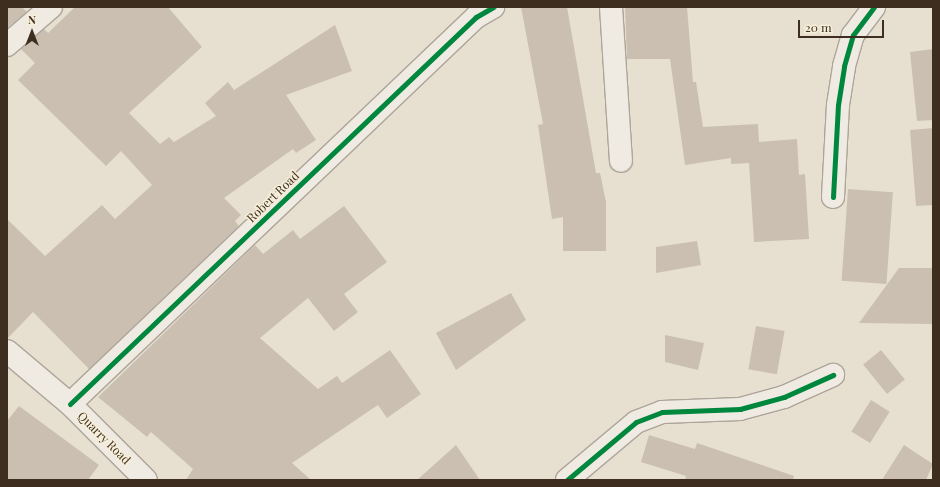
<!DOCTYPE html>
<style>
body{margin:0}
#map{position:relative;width:940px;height:487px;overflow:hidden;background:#e7e0d1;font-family:"Playfair Display",serif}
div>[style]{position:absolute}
.building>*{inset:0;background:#cbbfb2;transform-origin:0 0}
.roads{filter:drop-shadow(1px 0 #ada599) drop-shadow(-1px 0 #ada599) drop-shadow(0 1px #ada599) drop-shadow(0 -1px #ada599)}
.street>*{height:22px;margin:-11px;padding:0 11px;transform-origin:11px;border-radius:11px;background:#efebe3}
.secondary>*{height:22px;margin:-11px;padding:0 11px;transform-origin:11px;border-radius:11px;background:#efebe3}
.cycleway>*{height:5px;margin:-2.5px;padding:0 2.5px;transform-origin:2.5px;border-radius:2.5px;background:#00873e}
span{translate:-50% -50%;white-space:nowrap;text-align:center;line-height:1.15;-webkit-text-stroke:3px #f7eed8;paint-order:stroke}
.street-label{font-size:12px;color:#3d2e20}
.frame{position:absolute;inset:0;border:8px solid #3d2e20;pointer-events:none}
.north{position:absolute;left:12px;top:12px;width:40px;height:40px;-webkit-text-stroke:3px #f7eed8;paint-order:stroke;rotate:0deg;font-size:11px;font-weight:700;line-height:16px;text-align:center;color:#3d2e20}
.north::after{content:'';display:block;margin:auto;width:14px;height:18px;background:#3d2e20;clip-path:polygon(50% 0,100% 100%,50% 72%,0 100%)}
.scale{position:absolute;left:798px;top:20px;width:86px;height:18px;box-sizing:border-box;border:2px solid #3d2e20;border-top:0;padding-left:5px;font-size:12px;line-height:14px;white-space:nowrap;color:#3d2e20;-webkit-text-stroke:3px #f7eed8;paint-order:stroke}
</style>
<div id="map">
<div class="building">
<div style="clip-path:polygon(7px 7px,22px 7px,27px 12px,7px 28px)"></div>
<div style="clip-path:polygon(75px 7px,168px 7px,202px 47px,129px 113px,160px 144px,169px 137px,174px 142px,216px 116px,205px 103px,228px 82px,234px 90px,335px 25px,352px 71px,286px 95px,316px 140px,296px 153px,293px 149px,224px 198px,241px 215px,235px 221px,239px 226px,89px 369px,33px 312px,7px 339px,7px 219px,45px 256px,102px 205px,115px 219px,152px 185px,121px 151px,106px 166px,18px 80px,35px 63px,21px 49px,44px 29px,48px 33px)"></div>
<div style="clip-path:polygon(521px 7px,567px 7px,596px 173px,600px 173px,606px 202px,606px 251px,563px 251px,563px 217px,552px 219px,538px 125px,543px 124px)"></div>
<div style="clip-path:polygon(625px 7px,687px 7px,693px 82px,696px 82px,703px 127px,758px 124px,759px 142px,797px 139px,799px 175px,805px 174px,809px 239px,754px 242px,749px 163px,731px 164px,731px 158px,685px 165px,670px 59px,627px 59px)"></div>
<div style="clip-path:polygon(933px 49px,933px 120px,917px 121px,910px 52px)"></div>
<div style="clip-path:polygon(933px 128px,933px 205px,916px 206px,910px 130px)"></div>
<div style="left:848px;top:189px;width:45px;height:92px;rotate:4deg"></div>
<div style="clip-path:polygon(344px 206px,387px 262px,344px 294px,358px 312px,334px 331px,308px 298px,260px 338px,318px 389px,337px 376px,342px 383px,390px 350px,421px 394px,387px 418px,378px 405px,292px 463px,311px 480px,186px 480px,193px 469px,151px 432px,147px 437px,98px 397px,255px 245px,263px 254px,293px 230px,300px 239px)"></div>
<div style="clip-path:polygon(697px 241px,701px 265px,656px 273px,656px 247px)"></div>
<div style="clip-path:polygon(899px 268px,933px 268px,933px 324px,859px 323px)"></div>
<div style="clip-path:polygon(511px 293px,526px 320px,456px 370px,436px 333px)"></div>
<div style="left:756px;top:326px;width:29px;height:44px;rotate:10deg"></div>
<div style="clip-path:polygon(665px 335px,704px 343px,698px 370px,665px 362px)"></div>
<div style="left:881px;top:350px;width:38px;height:23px;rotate:51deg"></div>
<div style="left:871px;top:400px;width:22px;height:37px;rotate:32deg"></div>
<div style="clip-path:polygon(19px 406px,99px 465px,88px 480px,7px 480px,7px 421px)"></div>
<div style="clip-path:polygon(649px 435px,695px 449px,697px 443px,794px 476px,793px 480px,685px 480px,686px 476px,641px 462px)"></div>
<div style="clip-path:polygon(456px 445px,480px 480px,417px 480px)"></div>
<div style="clip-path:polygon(904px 445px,933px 464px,926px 480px,882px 480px)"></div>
</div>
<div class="roads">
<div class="street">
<div style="left:611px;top:7px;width:154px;rotate:86.3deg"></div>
<div style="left:7px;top:45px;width:58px;rotate:-40.8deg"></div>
<div style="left:833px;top:197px;width:92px;rotate:-86.9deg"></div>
<div style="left:838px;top:105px;width:39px;rotate:-81deg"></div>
<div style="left:844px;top:66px;width:32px;rotate:-74deg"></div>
<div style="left:853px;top:35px;width:35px;rotate:-53deg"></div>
<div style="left:567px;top:480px;width:90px;rotate:-40deg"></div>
<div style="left:636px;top:422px;width:28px;rotate:-21deg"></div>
<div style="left:662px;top:412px;width:78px;rotate:-2.2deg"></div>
<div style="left:740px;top:409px;width:46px;rotate:-15.3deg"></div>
<div style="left:784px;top:397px;width:54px;rotate:-24.2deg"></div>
</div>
<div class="secondary">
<div style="left:7px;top:351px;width:82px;rotate:40.1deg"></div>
<div style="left:70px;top:404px;width:107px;rotate:45deg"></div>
<div style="left:70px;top:404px;width:561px;rotate:-43.63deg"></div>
<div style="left:476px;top:17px;width:20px;rotate:-30deg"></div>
</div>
</div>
<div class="cycleway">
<div style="left:833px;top:197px;width:92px;rotate:-86.9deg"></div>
<div style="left:838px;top:105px;width:39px;rotate:-81deg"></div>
<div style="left:844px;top:66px;width:32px;rotate:-74deg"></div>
<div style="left:853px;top:35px;width:35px;rotate:-53deg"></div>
<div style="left:70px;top:404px;width:561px;rotate:-43.63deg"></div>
<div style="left:476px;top:17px;width:20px;rotate:-30deg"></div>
<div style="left:567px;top:480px;width:90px;rotate:-40deg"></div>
<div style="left:636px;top:422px;width:28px;rotate:-21deg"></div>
<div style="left:662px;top:412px;width:78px;rotate:-2.2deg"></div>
<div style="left:740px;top:409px;width:46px;rotate:-15.3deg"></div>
<div style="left:784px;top:397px;width:54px;rotate:-24.2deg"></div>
</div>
<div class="street-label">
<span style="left:273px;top:197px;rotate:-44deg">Robert Road</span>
<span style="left:104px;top:438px;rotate:45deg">Quarry Road</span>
</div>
<div class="frame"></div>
<div class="north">N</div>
<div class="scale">20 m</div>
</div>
